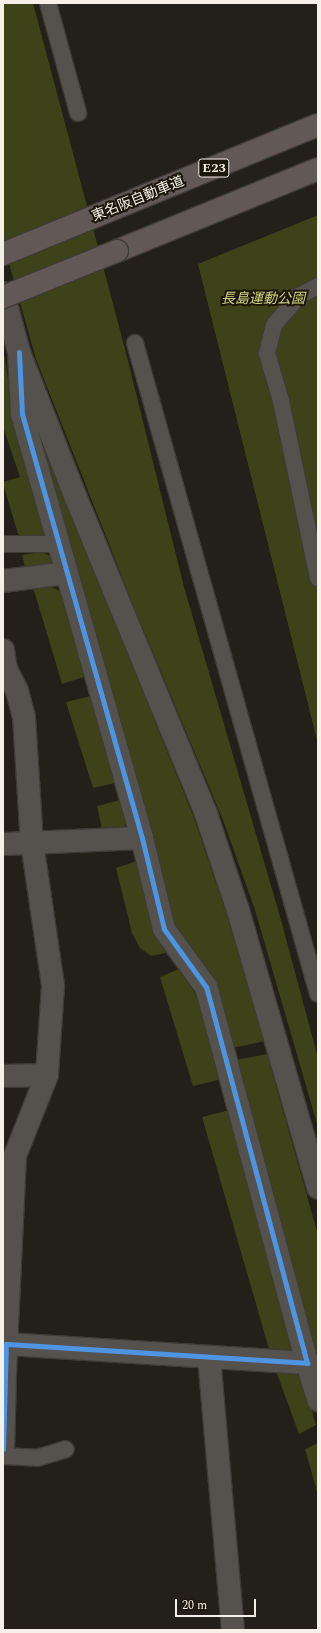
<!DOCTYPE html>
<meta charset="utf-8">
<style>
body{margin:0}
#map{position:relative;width:321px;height:1633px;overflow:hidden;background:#231f19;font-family:Spectral,"Noto Sans JP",serif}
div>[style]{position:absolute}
.green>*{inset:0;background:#3e4218}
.roads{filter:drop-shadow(1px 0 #3e3b36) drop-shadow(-1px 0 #3e3b36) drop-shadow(0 1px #3e3b36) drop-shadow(0 -1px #3e3b36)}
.service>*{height:16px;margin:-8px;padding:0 8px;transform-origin:8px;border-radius:8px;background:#55524d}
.minor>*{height:22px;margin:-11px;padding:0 11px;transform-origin:11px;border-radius:11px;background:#55524d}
.motorway>*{height:22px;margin:-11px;padding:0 11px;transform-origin:11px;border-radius:11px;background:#625856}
.bridges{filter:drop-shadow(1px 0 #3e3b36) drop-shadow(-1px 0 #3e3b36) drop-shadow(0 1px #3e3b36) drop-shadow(0 -1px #3e3b36)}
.motorway-bridge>*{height:22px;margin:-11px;padding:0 11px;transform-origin:11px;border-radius:11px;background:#625856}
.cycleway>*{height:5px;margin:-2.5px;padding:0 2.5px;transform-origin:2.5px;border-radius:2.5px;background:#4d94e3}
span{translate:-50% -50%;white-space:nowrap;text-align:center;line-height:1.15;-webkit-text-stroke:4px #1d170b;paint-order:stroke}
.shield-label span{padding:1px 3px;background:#1d170b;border:1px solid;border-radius:3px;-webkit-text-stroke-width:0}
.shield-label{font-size:13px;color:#f5f1e9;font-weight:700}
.street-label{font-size:14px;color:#f5f1e9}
.park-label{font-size:14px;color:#ccd67f;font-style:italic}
.frame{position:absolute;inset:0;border:4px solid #f5f1e9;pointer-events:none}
.scale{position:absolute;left:175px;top:1599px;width:81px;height:18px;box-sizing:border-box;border:2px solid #f5f1e9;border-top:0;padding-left:5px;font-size:12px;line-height:14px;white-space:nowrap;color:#f5f1e9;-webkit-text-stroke:3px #1d170b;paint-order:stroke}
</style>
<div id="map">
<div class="green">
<div style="clip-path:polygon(3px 3px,33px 3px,125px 349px,184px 587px,281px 920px,318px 1058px,318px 1127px,255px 910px,223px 820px,134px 607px,36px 359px,3px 242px)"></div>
<div style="clip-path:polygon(318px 215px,318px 744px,198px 264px)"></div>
<div style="clip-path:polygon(3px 347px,14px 416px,44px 527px,43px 535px,19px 537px,3px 484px,3px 482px,20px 477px,3px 427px)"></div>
<div style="clip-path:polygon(40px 437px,194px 818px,226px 913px,265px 1041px,232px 1048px,173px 928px)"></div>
<div style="clip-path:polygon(42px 552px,53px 557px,55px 563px,27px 575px,22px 555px)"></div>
<div style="clip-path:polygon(46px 584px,63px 593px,87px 676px,62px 684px,33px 587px)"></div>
<div style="clip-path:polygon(91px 696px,115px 783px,93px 788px,66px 702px)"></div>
<div style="clip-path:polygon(120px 800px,127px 822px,119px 833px,103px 833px,97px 806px)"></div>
<div style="clip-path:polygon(137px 861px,170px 952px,151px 956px,140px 948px,132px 933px,116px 868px)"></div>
<div style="clip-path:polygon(179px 969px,200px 1001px,222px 1079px,193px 1086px,160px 977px)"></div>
<div style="clip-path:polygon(267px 1054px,318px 1235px,318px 1362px,236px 1060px)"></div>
<div style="clip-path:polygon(230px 1110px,296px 1344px,288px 1355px,271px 1356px,202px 1117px)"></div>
<div style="clip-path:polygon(276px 1371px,294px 1371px,304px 1383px,316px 1425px,299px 1434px)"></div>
<div style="clip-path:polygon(318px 1443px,318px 1495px,305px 1449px)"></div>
</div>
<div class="roads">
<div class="service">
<div style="left:48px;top:3px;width:114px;rotate:74.7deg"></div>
<div style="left:318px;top:286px;width:21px;rotate:152deg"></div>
<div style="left:299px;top:296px;width:38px;rotate:131deg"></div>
<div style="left:274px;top:325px;width:29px;rotate:104deg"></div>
<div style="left:267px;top:353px;width:50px;rotate:73.7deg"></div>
<div style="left:281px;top:401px;width:181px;rotate:78.2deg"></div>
<div style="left:135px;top:343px;width:676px;rotate:74.3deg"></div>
<div style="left:3px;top:544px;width:56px"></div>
<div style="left:3px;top:1456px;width:34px;rotate:3deg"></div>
<div style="left:37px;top:1458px;width:30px;rotate:-17deg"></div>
</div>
<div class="minor">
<div style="left:3px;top:293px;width:61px;rotate:74.8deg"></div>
<div style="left:19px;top:352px;width:157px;rotate:68.7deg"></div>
<div style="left:76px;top:498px;width:342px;rotate:67.6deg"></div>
<div style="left:206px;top:814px;width:101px;rotate:71.6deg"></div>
<div style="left:238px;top:910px;width:289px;rotate:73.9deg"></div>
<div style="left:3px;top:581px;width:64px;rotate:-7.1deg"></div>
<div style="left:3px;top:650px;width:19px;rotate:81deg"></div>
<div style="left:6px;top:669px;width:25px;rotate:63deg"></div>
<div style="left:17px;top:691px;width:27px;rotate:75deg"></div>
<div style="left:24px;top:717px;width:126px;rotate:86.4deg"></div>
<div style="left:32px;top:843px;width:145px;rotate:81.6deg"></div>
<div style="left:53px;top:986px;width:89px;rotate:93.9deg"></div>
<div style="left:47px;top:1075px;width:87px;rotate:111.6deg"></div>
<div style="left:15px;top:1156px;width:188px;rotate:92.7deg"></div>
<div style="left:3px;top:844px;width:139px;rotate:-2.5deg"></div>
<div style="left:3px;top:1076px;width:44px;rotate:-1.3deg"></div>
<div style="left:209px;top:1357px;width:274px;rotate:85deg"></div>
<div style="left:307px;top:1363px;width:39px;rotate:73deg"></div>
<div style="left:3px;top:1449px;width:105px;rotate:-88.4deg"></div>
<div style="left:6px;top:1344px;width:302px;rotate:3.6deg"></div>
<div style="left:307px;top:1363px;width:389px;rotate:-105deg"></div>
<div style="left:206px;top:987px;width:72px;rotate:-125.9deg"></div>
<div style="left:164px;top:929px;width:94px;rotate:-103.6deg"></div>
<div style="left:142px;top:838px;width:441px;rotate:-105.8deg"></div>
<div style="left:22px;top:414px;width:62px;rotate:-92.8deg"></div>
</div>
<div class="motorway">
<div style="left:117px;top:251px;width:217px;rotate:-22.2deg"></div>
<div style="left:3px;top:254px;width:340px;rotate:-22.3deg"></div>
</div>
</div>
<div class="bridges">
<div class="motorway-bridge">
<div style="left:3px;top:297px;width:123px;rotate:-22deg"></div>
</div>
</div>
<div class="cycleway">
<div style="left:3px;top:1449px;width:105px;rotate:-88.4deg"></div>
<div style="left:6px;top:1344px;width:302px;rotate:3.6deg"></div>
<div style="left:307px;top:1363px;width:389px;rotate:-105deg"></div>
<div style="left:206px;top:987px;width:72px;rotate:-125.9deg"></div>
<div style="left:164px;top:929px;width:94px;rotate:-103.6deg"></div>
<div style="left:142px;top:838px;width:441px;rotate:-105.8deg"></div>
<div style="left:22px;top:414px;width:62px;rotate:-92.8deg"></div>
</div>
<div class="shield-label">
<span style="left:214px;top:168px">E23</span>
</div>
<div class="street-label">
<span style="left:138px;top:199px;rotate:-22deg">東名阪自動車道</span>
</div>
<div class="park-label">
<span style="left:263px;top:299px">長島運動公園</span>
</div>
<div class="frame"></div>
<div class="scale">20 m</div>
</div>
